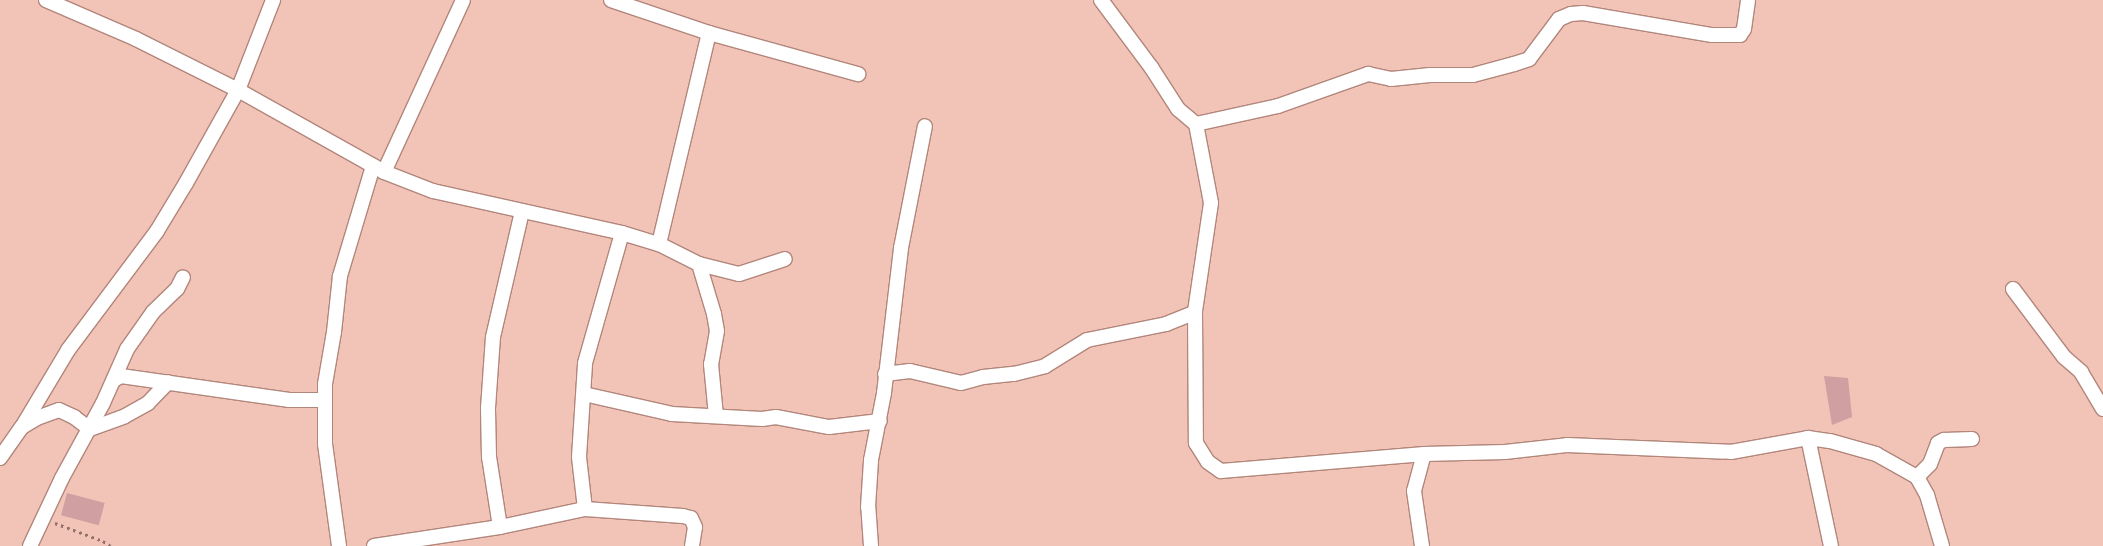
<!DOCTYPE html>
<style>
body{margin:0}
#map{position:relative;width:2103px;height:546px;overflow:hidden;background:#f2c3b7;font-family:Helvetica,sans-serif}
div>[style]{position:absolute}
.building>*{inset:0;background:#cf9fa2;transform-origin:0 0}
.path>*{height:2.5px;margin-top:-1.25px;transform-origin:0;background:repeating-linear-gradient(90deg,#93726a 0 2.5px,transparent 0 6.5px)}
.roads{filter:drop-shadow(1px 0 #b2867b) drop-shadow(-1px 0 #b2867b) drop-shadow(0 1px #b2867b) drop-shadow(0 -1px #b2867b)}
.street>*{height:14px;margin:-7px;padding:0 7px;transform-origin:7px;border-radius:7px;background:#fff}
span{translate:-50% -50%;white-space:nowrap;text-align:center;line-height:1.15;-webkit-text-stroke:4.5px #f2c3b7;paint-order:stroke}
</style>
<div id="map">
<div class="building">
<div style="clip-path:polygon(1824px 376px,1848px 378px,1852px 417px,1832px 425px)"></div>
<div style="left:67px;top:493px;width:39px;height:23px;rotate:15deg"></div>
</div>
<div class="path">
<div style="left:55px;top:523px;width:51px;rotate:20.6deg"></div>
<div style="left:103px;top:541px;width:9px;rotate:32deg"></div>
</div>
<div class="roads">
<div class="street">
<div style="left:46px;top:0;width:98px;rotate:23.4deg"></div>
<div style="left:136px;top:39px;width:114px;rotate:26.6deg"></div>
<div style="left:238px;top:90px;width:167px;rotate:29.3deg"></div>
<div style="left:384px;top:172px;width:53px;rotate:21.2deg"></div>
<div style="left:433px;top:191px;width:194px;rotate:12.5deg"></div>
<div style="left:622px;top:233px;width:39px;rotate:17deg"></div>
<div style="left:659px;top:244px;width:45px;rotate:26.6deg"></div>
<div style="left:699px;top:264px;width:41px;rotate:14deg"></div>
<div style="left:739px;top:274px;width:48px;rotate:-18.1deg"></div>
<div style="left:611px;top:0;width:103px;rotate:18.6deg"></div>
<div style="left:709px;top:33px;width:155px;rotate:15.4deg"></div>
<div style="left:1101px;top:0;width:84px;rotate:53.3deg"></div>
<div style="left:1151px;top:67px;width:50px;rotate:57.3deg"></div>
<div style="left:1178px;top:109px;width:23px;rotate:40deg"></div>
<div style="left:1196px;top:124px;width:84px;rotate:-12.4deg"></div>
<div style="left:1278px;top:106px;width:96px;rotate:-19.6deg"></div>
<div style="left:1368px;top:74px;width:24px;rotate:12deg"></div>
<div style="left:1391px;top:79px;width:39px;rotate:-6deg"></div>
<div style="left:1430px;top:75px;width:43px"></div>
<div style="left:1473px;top:75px;width:42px;rotate:-15deg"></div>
<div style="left:1514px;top:64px;width:16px;rotate:-18deg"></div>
<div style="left:1529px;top:59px;width:50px;rotate:-53.1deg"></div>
<div style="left:1559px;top:19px;width:13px;rotate:-23deg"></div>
<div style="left:1571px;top:14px;width:12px;rotate:-5deg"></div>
<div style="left:1583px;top:13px;width:131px;rotate:9.7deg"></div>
<div style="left:1712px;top:35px;width:28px"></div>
<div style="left:1740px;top:35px;width:7px;rotate:-56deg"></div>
<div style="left:1744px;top:29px;width:29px;rotate:-82deg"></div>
<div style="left:1196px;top:124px;width:80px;rotate:79.2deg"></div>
<div style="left:1211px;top:203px;width:110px;rotate:98.4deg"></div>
<div style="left:1195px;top:312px;width:131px;rotate:89.6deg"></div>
<div style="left:1196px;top:443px;width:22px;rotate:58deg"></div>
<div style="left:1208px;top:462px;width:16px;rotate:35deg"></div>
<div style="left:1221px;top:471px;width:204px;rotate:-4.8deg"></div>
<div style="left:1424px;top:454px;width:81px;rotate:-1.4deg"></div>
<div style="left:1505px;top:452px;width:62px;rotate:-6.4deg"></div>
<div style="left:1567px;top:445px;width:164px;rotate:2.4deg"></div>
<div style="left:1731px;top:452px;width:78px;rotate:-10.3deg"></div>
<div style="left:1808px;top:438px;width:22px;rotate:8deg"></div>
<div style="left:1830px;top:441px;width:48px;rotate:15.8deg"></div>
<div style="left:1876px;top:454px;width:47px;rotate:29.3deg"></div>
<div style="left:1917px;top:477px;width:21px;rotate:61deg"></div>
<div style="left:1927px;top:495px;width:53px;rotate:73.6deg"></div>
<div style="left:384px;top:172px;width:189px;rotate:-65.3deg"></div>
<div style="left:659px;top:244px;width:217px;rotate:-76.7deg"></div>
<div style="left:699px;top:264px;width:52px;rotate:73.3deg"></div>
<div style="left:714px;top:314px;width:17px;rotate:80deg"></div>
<div style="left:717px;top:331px;width:34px;rotate:100deg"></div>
<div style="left:711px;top:364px;width:52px;rotate:84.5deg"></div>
<div style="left:2013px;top:289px;width:85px;rotate:53.1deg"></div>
<div style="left:2064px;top:357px;width:23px;rotate:41deg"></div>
<div style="left:2081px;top:372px;width:43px;rotate:59.3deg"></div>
<div style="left:885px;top:374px;width:25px;rotate:-7deg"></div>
<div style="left:910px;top:371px;width:52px;rotate:13.2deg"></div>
<div style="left:961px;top:383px;width:23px;rotate:-15deg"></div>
<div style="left:983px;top:377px;width:31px;rotate:-6deg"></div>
<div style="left:1014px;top:374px;width:32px;rotate:-14deg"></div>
<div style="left:1045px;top:366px;width:49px;rotate:-31.8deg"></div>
<div style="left:1087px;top:340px;width:81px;rotate:-11.4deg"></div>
<div style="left:1166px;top:324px;width:31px;rotate:-22deg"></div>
<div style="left:114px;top:380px;width:8px;rotate:-30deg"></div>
<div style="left:121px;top:376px;width:170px;rotate:8.1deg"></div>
<div style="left:289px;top:400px;width:36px"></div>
<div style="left:584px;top:394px;width:90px;rotate:12.8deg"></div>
<div style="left:672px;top:414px;width:90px;rotate:3.2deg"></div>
<div style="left:762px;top:419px;width:14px;rotate:-8deg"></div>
<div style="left:776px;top:417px;width:54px;rotate:10.7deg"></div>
<div style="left:829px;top:427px;width:51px;rotate:-6.7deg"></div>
<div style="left:22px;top:427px;width:90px;rotate:-59.1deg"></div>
<div style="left:68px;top:350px;width:149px;rotate:-53.2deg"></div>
<div style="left:157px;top:231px;width:56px;rotate:-58.9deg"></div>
<div style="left:186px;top:183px;width:107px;rotate:-60.8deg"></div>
<div style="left:238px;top:90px;width:97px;rotate:-68.7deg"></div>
<div style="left:1808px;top:438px;width:110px;rotate:78deg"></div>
<div style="left:0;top:458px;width:38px;rotate:-55deg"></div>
<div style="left:22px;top:427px;width:17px;rotate:-31deg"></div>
<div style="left:37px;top:418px;width:23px;rotate:-20deg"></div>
<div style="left:59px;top:410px;width:17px;rotate:25deg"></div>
<div style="left:74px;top:417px;width:20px;rotate:37deg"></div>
<div style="left:90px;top:429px;width:37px;rotate:-20deg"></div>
<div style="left:125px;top:416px;width:26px;rotate:-29deg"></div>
<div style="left:148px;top:403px;width:29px;rotate:-46deg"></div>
<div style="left:1917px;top:477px;width:18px;rotate:-45deg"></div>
<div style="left:1930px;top:464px;width:22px;rotate:-69deg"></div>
<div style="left:1938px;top:443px;width:7px;rotate:-27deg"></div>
<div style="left:1944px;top:440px;width:28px;rotate:-2deg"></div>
<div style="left:585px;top:509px;width:52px;rotate:-96.6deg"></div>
<div style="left:579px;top:457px;width:94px;rotate:-86.3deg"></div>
<div style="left:585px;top:363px;width:135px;rotate:-74.1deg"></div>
<div style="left:500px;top:527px;width:71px;rotate:-98.9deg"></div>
<div style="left:489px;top:457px;width:49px;rotate:-91.2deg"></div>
<div style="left:488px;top:408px;width:71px;rotate:-86deg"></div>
<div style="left:493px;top:337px;width:129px;rotate:-77deg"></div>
<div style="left:30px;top:546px;width:75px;rotate:-64.8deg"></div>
<div style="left:62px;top:478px;width:85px;rotate:-61.3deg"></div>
<div style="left:103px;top:403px;width:59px;rotate:-66deg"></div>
<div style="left:127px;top:349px;width:45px;rotate:-54.9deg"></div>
<div style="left:153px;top:312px;width:33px;rotate:-44deg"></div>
<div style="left:177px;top:289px;width:13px;rotate:-63deg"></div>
<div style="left:339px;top:546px;width:103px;rotate:-97.8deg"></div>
<div style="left:325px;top:444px;width:60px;rotate:-90deg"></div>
<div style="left:325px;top:384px;width:53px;rotate:-80.2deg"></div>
<div style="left:334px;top:332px;width:56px;rotate:-83.9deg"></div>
<div style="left:340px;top:276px;width:115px;rotate:-73.3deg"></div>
<div style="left:374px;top:546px;width:127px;rotate:-8.6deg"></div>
<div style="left:500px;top:527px;width:87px;rotate:-12deg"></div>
<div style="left:585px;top:509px;width:98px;rotate:4.1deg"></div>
<div style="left:683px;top:516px;width:8px;rotate:14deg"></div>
<div style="left:691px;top:518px;width:10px;rotate:66deg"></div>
<div style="left:695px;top:527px;width:19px;rotate:99deg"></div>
<div style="left:871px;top:546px;width:39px;rotate:-94deg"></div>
<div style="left:868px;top:507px;width:47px;rotate:-86.3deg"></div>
<div style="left:871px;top:460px;width:68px;rotate:-79deg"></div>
<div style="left:884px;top:393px;width:146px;rotate:-83.3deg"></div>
<div style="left:901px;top:248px;width:124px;rotate:-78.9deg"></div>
<div style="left:1422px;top:546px;width:56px;rotate:-98.3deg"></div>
<div style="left:1414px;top:491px;width:38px;rotate:-75deg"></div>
</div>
</div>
</div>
